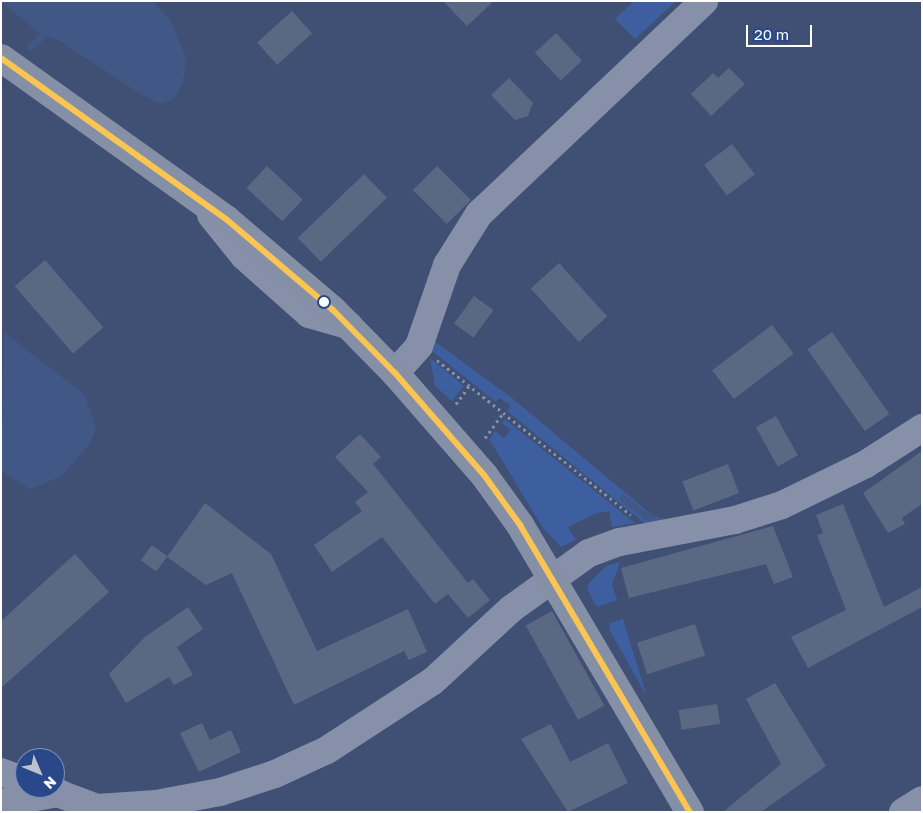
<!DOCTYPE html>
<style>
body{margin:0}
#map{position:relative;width:923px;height:813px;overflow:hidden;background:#3f5074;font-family:"Golos Text",sans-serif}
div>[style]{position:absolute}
.green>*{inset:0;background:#3e5f9f}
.water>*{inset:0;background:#415785}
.stream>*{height:7px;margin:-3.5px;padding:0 3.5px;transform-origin:3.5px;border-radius:3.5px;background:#415785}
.building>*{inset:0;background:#5a6884;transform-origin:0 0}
.path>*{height:3px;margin-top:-1.5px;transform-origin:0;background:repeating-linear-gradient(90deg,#8691a9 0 2.5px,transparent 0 6.5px)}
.minor>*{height:28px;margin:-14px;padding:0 14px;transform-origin:14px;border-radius:14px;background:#8691a9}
.major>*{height:28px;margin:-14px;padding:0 14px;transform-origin:14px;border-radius:14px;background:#8590a7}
.bus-1>*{height:6px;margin:-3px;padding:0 3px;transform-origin:3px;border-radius:3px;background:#fcc553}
.dots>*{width:14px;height:14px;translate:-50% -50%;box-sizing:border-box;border:2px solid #29488a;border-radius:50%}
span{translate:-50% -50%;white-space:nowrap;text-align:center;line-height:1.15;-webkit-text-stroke:4px #29488a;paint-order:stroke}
.frame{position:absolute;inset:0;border:2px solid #fff;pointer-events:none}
.north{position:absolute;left:15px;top:748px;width:50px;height:50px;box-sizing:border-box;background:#29488a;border:1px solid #7f91b9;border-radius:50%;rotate:135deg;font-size:14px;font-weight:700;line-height:20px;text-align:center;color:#fff}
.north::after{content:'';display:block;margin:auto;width:18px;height:22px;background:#bcc2ce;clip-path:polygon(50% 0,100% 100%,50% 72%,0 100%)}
.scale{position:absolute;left:746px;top:25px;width:66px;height:22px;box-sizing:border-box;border:2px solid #fff;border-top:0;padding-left:6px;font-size:15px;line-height:18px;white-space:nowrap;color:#fff;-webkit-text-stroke:4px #29488a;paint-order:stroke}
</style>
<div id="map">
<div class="green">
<div style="clip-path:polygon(634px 1px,676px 1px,635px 39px,615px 19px)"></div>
<div style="clip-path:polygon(434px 341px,512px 398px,664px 525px,649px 527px,507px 411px,511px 406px,500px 398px,496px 402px,431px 350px)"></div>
<div style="clip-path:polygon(430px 358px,464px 386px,452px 401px,435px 386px)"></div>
<div style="clip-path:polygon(505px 419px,635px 523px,612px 527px,609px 511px,597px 513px,568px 527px,576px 540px,561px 547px,543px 528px,489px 439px,495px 431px,504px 438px,511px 430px,502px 423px)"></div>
<div style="clip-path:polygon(620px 562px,612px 585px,617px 600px,597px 607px,587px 589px,589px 583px,606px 566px)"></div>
<div style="clip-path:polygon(623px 619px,647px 697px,609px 629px,610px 623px)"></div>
</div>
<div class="water">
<div style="clip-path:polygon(1px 1px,153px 1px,171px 21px,186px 58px,183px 83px,174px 99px,162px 104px,142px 95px,58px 40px,40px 34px)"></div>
<div style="clip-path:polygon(4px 332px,84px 394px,96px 428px,90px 443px,61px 477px,30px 489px,1px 471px)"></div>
</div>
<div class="stream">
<div style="left:30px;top:47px;width:23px;rotate:-43deg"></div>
<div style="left:623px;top:498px;width:29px;rotate:38deg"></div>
<div style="left:646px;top:516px;width:20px;rotate:18deg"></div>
</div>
<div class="building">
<div style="clip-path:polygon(443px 1px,494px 1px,467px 26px)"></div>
<div style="left:292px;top:11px;width:30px;height:47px;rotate:48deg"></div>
<div style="left:556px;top:33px;width:38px;height:29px;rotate:47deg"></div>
<div style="clip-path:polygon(729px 68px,745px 84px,711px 116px,691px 94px,713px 73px,718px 78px)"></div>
<div style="clip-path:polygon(509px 78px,533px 103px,528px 116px,515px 120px,491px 95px)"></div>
<div style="left:732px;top:144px;width:38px;height:35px;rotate:53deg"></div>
<div style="left:267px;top:166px;width:49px;height:30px;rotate:43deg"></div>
<div style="left:437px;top:166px;width:48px;height:34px;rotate:45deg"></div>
<div style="left:364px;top:174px;width:33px;height:92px;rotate:46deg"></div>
<div style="left:45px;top:260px;width:89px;height:40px;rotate:49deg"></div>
<div style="left:559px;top:263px;width:72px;height:38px;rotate:48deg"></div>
<div style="left:474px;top:296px;width:24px;height:34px;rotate:36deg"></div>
<div style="left:772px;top:325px;width:36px;height:75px;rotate:53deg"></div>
<div style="left:832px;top:332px;width:100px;height:30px;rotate:55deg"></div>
<div style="left:776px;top:416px;width:45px;height:23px;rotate:61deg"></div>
<div style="clip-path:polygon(360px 434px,381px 457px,373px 464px,468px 583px,473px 579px,490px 600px,468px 618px,448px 594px,435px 604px,382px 537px,332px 572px,314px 545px,362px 511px,355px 502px,368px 492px,335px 457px)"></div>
<div style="clip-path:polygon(922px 451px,922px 504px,902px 518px,905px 524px,888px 533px,863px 493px)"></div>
<div style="left:728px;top:464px;width:31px;height:49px;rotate:69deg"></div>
<div style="clip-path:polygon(205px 503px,271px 554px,317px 651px,408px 609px,427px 652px,409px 660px,404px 651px,294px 705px,232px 573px,206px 585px,167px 557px)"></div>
<div style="clip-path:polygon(843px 504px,884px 607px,922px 587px,922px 607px,808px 668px,791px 637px,846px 610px,817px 535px,823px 533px,816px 515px)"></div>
<div style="clip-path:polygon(773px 526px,793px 577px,774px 584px,766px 564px,629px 598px,621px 568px)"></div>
<div style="left:152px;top:545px;width:19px;height:19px;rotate:36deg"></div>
<div style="clip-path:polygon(75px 554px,109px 592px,1px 688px,1px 621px)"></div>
<div style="clip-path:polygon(188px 607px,203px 629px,177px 647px,193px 675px,174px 685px,169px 677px,126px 703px,109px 674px,145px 637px)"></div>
<div style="left:552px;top:611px;width:108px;height:30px;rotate:61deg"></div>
<div style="left:695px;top:624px;width:33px;height:61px;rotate:72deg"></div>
<div style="clip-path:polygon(775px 683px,826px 766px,761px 812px,723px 812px,781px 764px,746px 699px)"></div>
<div style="left:717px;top:704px;width:20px;height:39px;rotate:81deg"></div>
<div style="clip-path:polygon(202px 723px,210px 740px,231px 730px,241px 752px,199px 772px,180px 733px)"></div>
<div style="clip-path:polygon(551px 724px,570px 762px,608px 743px,628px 783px,568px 812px,521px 739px)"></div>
</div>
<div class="path">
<div style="left:437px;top:360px;width:248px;rotate:38.6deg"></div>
<div style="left:456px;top:404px;width:22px;rotate:-54deg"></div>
<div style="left:485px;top:438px;width:31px;rotate:-54deg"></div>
</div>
<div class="minor">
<div style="left:211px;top:215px;width:53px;rotate:51.2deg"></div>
<div style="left:244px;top:256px;width:87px;rotate:41.7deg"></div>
<div style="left:309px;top:314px;width:41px;rotate:15.8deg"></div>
<div style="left:395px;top:373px;width:36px;rotate:-48deg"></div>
<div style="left:419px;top:346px;width:86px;rotate:-70.9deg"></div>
<div style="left:447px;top:265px;width:60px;rotate:-57.9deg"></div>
<div style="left:479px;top:214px;width:310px;rotate:-43.4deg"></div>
<div style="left:1px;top:772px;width:26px;rotate:21deg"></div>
<div style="left:44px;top:788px;width:57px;rotate:20.7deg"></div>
<div style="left:97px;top:808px;width:59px;rotate:-3.9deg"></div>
<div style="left:156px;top:804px;width:65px;rotate:-10.6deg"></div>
<div style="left:220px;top:792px;width:58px;rotate:-18.1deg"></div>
<div style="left:275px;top:774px;width:57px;rotate:-24.8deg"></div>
<div style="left:327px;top:750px;width:126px;rotate:-33.1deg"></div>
<div style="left:433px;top:681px;width:106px;rotate:-42.7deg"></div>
<div style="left:511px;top:609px;width:96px;rotate:-35.7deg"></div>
<div style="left:589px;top:553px;width:33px;rotate:-20deg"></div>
<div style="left:620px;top:542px;width:117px;rotate:-10.8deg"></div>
<div style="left:735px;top:520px;width:49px;rotate:-17.7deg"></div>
<div style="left:782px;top:505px;width:93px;rotate:-26deg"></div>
<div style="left:866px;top:464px;width:67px;rotate:-32.7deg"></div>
<div style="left:1px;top:803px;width:59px;rotate:-9.8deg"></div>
<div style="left:903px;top:812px;width:22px;rotate:-32deg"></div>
</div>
<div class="major">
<div style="left:1px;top:58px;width:277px;rotate:35.6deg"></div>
<div style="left:226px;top:219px;width:140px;rotate:40.4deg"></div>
<div style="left:333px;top:310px;width:88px;rotate:45.5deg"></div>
<div style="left:395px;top:373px;width:135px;rotate:48.9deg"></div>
<div style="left:484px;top:475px;width:62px;rotate:54.2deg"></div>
<div style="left:520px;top:525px;width:334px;rotate:59.4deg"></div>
</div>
<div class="bus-1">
<div style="left:1px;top:58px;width:277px;rotate:35.6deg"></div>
<div style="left:226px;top:219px;width:140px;rotate:40.4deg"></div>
<div style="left:333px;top:310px;width:88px;rotate:45.5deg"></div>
<div style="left:395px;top:373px;width:135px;rotate:48.9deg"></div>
<div style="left:484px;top:475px;width:62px;rotate:54.2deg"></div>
<div style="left:520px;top:525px;width:334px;rotate:59.4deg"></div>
</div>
<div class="dots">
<div style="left:324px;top:302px;background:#fff"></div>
</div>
<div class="frame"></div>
<div class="north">N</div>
<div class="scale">20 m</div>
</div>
